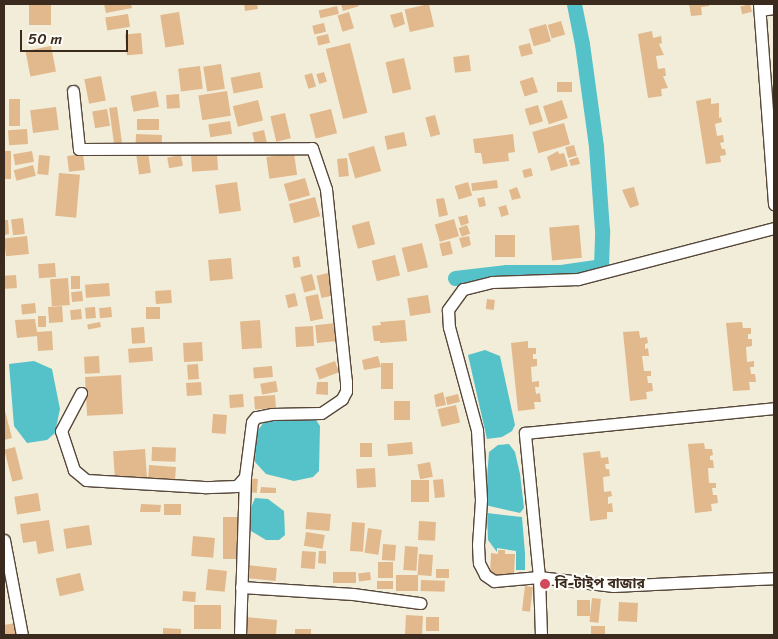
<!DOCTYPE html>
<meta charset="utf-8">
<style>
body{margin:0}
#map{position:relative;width:778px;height:639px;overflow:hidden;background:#f2edd8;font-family:Sriracha,"Noto Sans Bengali",sans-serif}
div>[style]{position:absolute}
.water>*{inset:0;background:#55c2ca}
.canal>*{height:15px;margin:-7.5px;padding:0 7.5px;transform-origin:7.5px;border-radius:7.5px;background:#55c2ca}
.building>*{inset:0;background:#e2b88d;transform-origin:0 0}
.roads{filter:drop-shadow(1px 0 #56473a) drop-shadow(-1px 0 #56473a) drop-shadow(0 1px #56473a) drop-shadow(0 -1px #56473a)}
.street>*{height:11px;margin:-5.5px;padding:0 5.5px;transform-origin:5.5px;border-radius:5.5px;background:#fff}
.dots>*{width:14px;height:14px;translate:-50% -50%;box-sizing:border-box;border:2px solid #fdfcf7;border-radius:50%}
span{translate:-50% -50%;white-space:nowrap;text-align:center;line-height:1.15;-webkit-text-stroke:4px #fdfcf7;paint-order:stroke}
.poi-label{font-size:14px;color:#3b2a1e;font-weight:700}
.left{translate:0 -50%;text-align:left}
.frame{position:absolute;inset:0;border:5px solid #3b2a1e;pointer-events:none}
.scale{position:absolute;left:20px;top:30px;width:108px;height:22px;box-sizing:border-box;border:2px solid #3b2a1e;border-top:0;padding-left:6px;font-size:15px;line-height:18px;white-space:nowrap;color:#3b2a1e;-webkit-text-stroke:4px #fdfcf7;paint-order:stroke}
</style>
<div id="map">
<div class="water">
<div style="clip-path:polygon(485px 350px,500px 356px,515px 425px,512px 431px,502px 437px,487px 439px,468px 355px)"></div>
<div style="clip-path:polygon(34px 361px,52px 369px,60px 409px,55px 433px,47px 440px,27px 443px,14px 426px,9px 364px)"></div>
<div style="clip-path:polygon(289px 420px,316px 420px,320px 426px,319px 471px,313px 477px,294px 481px,266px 474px,255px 462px,256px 433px,264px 422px)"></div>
<div style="clip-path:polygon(509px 444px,515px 452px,520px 474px,524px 508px,520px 513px,485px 505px,489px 452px,498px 445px)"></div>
<div style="clip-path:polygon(255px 498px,268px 499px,284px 511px,285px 535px,279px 540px,266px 540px,251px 531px,250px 510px)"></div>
<div style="clip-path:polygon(487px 513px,522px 517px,525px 553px,525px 570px,516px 570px,516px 551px,497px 548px,497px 552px,488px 540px)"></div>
</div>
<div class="canal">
<div style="left:455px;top:278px;width:52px;rotate:-6.6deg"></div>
<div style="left:507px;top:272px;width:54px"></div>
<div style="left:561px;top:272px;width:40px;rotate:-8.5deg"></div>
<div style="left:601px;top:266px;width:36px;rotate:-88deg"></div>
<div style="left:602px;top:230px;width:84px;rotate:-94.1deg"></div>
<div style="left:596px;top:146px;width:103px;rotate:-97.8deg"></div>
<div style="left:582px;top:44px;width:41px;rotate:-101.3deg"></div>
</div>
<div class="building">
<div style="left:29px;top:4px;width:22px;height:21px"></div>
<div style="clip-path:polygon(104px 4px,131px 4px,132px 8px,106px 13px)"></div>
<div style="clip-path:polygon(244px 4px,257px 4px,258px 9px,245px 11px)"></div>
<div style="clip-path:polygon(341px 4px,358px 4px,359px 6px,343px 11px)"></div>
<div style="left:429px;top:4px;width:23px;height:25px;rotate:77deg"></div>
<div style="clip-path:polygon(689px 4px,709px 4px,709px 6px,701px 7px,702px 15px,691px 16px)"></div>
<div style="left:750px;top:4px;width:8px;height:10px;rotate:76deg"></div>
<div style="left:337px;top:6px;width:8px;height:19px;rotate:76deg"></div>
<div style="left:179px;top:12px;width:33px;height:19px;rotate:81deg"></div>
<div style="left:349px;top:12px;width:17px;height:12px;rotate:73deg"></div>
<div style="clip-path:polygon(402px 12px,405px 24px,394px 28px,390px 15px)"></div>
<div style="left:128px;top:14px;width:13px;height:23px;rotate:81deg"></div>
<div style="left:561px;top:21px;width:14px;height:14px;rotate:73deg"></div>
<div style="left:324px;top:23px;width:9px;height:12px;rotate:77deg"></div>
<div style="left:546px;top:24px;width:18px;height:18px;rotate:74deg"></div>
<div style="clip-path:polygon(652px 31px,653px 38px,661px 36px,662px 43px,659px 44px,664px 55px,656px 56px,658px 69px,665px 68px,666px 76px,663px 76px,668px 88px,661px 89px,662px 96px,648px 98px,638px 34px)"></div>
<div style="left:141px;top:33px;width:21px;height:16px;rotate:85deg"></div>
<div style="left:328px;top:34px;width:9px;height:12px;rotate:77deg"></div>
<div style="left:350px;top:43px;width:72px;height:25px;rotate:76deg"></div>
<div style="left:530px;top:43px;width:11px;height:12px;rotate:75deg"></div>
<div style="left:51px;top:46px;width:26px;height:26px;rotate:79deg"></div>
<div style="left:469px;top:55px;width:16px;height:16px;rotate:83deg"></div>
<div style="left:404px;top:58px;width:32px;height:19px;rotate:77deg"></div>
<div style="left:221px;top:64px;width:25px;height:18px;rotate:81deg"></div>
<div style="left:200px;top:66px;width:23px;height:22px;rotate:83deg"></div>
<div style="left:260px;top:72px;width:16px;height:30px;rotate:79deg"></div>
<div style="left:324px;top:72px;width:10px;height:8px;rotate:73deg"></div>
<div style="left:312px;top:73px;width:14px;height:8px;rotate:73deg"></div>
<div style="left:101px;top:76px;width:25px;height:17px;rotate:79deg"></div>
<div style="left:533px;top:77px;width:16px;height:14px;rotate:72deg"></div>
<div style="left:572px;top:82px;width:10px;height:15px;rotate:90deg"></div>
<div style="left:156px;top:91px;width:16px;height:26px;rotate:79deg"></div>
<div style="left:227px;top:91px;width:25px;height:29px;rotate:81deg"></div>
<div style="left:179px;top:94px;width:14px;height:13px;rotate:86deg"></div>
<div style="clip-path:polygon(711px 98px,711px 104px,719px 103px,719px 118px,721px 117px,722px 122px,715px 124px,717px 136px,723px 135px,724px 142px,720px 143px,722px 149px,725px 149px,726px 155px,720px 156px,721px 162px,706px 164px,696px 101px)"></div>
<div style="left:9px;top:99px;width:11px;height:27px"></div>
<div style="left:258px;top:100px;width:21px;height:26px;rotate:76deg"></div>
<div style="left:562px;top:100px;width:19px;height:20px;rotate:72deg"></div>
<div style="left:538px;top:105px;width:17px;height:14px;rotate:73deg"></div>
<div style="left:56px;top:107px;width:23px;height:26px;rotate:83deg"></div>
<div style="left:117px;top:107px;width:36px;height:8px;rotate:82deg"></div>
<div style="left:107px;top:109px;width:17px;height:15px;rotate:80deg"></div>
<div style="left:331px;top:109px;width:25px;height:22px;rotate:76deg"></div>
<div style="left:285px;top:113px;width:26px;height:15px;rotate:77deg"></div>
<div style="left:435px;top:115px;width:20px;height:10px;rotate:75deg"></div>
<div style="left:159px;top:119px;width:11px;height:22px;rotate:90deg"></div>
<div style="left:230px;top:121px;width:13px;height:22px;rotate:81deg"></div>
<div style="left:564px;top:123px;width:22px;height:33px;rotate:74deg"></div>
<div style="left:27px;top:129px;width:15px;height:19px;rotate:86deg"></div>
<div style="left:264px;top:130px;width:13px;height:12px;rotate:77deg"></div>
<div style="left:404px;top:132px;width:14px;height:20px;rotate:78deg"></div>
<div style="left:136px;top:134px;width:26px;height:10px;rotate:2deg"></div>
<div style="clip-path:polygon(513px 134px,515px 152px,508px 153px,509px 161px,483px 164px,481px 153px,475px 153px,473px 139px)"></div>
<div style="left:574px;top:145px;width:11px;height:9px;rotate:75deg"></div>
<div style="left:374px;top:146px;width:26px;height:27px;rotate:74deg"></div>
<div style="left:4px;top:151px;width:7px;height:28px"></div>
<div style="left:32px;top:151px;width:11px;height:19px;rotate:80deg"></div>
<div style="clip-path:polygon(558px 151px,559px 154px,564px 153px,568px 166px,551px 171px,547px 157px)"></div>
<div style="left:148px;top:152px;width:21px;height:12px;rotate:82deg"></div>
<div style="left:294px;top:153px;width:22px;height:28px;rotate:82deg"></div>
<div style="left:83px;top:154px;width:16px;height:16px;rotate:83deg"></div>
<div style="left:217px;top:154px;width:16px;height:26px;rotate:86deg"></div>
<div style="left:39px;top:155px;width:11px;height:19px;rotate:5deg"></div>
<div style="left:181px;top:155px;width:11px;height:14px;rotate:80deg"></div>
<div style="clip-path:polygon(578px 157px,580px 164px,571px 166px,569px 160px)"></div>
<div style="left:347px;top:158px;width:18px;height:10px;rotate:84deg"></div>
<div style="left:33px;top:165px;width:11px;height:20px;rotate:75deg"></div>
<div style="left:531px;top:168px;width:8px;height:9px;rotate:76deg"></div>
<div style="left:59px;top:173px;width:21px;height:43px;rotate:5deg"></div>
<div style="left:305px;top:178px;width:18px;height:22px;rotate:74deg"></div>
<div style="left:497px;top:180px;width:8px;height:26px;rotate:83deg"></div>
<div style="left:237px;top:182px;width:29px;height:22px;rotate:82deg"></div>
<div style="left:468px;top:182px;width:14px;height:14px;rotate:73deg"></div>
<div style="clip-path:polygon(517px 187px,521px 198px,512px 200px,509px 190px)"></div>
<div style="clip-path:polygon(634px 187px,639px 205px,630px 208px,622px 190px)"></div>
<div style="left:315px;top:197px;width:20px;height:27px;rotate:75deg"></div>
<div style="left:484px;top:197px;width:9px;height:7px;rotate:77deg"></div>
<div style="clip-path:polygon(444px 198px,448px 215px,439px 217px,436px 199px)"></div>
<div style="left:506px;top:205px;width:10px;height:8px;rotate:73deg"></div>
<div style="clip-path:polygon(467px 215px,469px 223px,461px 226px,458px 217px)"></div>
<div style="left:23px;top:218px;width:16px;height:12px;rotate:83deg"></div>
<div style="left:454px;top:219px;width:18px;height:20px;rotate:74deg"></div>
<div style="clip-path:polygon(4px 220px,8px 220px,9px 234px,4px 235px)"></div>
<div style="left:369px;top:221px;width:24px;height:18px;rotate:75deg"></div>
<div style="left:467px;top:225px;width:9px;height:9px;rotate:69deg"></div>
<div style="left:579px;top:225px;width:33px;height:30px;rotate:85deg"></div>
<div style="left:495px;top:235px;width:20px;height:22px"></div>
<div style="left:27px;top:236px;width:18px;height:23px;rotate:84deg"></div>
<div style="clip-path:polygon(469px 236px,471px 245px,462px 248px,459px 238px)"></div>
<div style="left:450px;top:241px;width:13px;height:11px;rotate:77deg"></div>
<div style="left:422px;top:243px;width:25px;height:21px;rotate:76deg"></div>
<div style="left:395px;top:255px;width:21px;height:24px;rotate:76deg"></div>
<div style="left:299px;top:256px;width:11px;height:7px;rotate:80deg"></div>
<div style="left:231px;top:258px;width:21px;height:23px;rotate:85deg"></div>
<div style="left:55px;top:263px;width:14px;height:17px;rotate:86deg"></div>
<div style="left:328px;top:273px;width:23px;height:12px;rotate:77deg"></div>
<div style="left:312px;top:274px;width:16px;height:12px;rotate:76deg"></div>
<div style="left:16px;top:275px;width:13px;height:12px;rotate:86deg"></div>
<div style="left:71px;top:276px;width:9px;height:13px"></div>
<div style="left:68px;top:278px;width:27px;height:18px;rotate:86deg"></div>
<div style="left:109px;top:283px;width:13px;height:24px;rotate:86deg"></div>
<div style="left:171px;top:290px;width:13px;height:16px;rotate:86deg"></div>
<div style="left:82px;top:291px;width:10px;height:11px;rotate:84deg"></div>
<div style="left:295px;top:293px;width:13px;height:10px;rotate:77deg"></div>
<div style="left:318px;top:294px;width:25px;height:13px;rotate:78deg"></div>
<div style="left:428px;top:295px;width:18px;height:21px;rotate:81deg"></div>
<div style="left:487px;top:299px;width:8px;height:10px;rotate:7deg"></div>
<div style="left:35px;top:303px;width:10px;height:14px;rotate:84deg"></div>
<div style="left:62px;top:306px;width:16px;height:14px;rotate:86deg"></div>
<div style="left:95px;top:307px;width:11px;height:10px;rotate:85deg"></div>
<div style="left:111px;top:307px;width:10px;height:12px;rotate:84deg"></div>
<div style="left:160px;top:307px;width:12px;height:14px;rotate:90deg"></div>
<div style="left:81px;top:309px;width:10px;height:11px;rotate:84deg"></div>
<div style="left:38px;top:316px;width:8px;height:11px"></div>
<div style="clip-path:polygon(35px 319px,37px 332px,52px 331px,53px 350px,38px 351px,37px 336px,17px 338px,15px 320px)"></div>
<div style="left:260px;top:320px;width:28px;height:20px;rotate:86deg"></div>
<div style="clip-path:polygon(405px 320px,407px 341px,380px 343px,380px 341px,374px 341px,372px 326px,381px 325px,380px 322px)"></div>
<div style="left:100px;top:322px;width:5px;height:13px;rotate:79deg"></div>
<div style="clip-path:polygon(742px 322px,743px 328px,751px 328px,751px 334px,748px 334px,748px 339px,752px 339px,752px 346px,746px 347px,747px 362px,754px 361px,754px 367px,750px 367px,751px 374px,755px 374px,756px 382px,749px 382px,750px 390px,733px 391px,726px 323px)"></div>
<div style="left:336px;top:323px;width:18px;height:21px;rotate:84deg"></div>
<div style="left:313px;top:326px;width:20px;height:18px;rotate:87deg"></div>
<div style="left:144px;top:327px;width:16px;height:13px;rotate:86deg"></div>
<div style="clip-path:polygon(639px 331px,640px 338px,647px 337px,648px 343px,645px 344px,645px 349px,648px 348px,649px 356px,642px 356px,644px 371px,651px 371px,651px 376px,647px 376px,648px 383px,652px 383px,653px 391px,646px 392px,647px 399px,630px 401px,623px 332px)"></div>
<div style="clip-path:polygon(528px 341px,528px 348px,536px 348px,536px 354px,533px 354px,533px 359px,537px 359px,537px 366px,531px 367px,532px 382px,539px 381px,539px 387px,535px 387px,536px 394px,540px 393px,541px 402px,534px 402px,535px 409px,518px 411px,511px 343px)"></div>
<div style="left:202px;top:342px;width:19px;height:19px;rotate:87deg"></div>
<div style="left:152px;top:347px;width:14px;height:24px;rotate:86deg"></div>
<div style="left:99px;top:356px;width:17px;height:15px;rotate:87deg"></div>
<div style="clip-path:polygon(378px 356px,381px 367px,364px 370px,362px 360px)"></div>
<div style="left:335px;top:361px;width:12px;height:21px;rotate:70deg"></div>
<div style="left:381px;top:363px;width:12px;height:26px"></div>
<div style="left:198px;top:364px;width:15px;height:11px;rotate:86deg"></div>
<div style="left:272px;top:366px;width:11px;height:19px;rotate:85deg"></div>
<div style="left:121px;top:375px;width:39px;height:36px;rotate:87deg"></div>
<div style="left:276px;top:381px;width:11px;height:16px;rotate:80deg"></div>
<div style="left:201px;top:382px;width:13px;height:15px;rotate:86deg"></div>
<div style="clip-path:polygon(317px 382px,328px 382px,328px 395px,316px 394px)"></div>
<div style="clip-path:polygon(443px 392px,446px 405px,436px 407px,434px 395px)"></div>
<div style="left:243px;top:394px;width:13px;height:14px;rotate:86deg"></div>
<div style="left:458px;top:394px;width:8px;height:13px;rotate:76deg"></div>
<div style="left:275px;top:395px;width:13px;height:21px;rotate:86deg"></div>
<div style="left:394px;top:401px;width:16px;height:19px"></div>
<div style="left:456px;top:405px;width:18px;height:19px;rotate:77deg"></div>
<div style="clip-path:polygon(4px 407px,12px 438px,4px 440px)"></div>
<div style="left:213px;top:414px;width:14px;height:19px;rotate:4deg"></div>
<div style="left:412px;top:442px;width:12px;height:25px;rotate:85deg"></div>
<div style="left:360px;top:443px;width:12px;height:14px"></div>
<div style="clip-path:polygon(704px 443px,705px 449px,712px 449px,713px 455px,710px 456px,710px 460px,713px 460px,714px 468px,708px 468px,709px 483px,716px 483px,716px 488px,712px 488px,713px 495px,717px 495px,718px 503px,711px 504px,712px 511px,695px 513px,688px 444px)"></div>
<div style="left:15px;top:447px;width:33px;height:11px;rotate:76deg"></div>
<div style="left:152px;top:447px;width:24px;height:14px;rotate:2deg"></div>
<div style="left:145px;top:449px;width:30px;height:32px;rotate:86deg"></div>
<div style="clip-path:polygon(600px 451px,601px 458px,608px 457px,609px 464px,605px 464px,606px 469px,609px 469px,610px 476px,603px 477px,604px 492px,611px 491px,612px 496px,608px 497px,608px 504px,612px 503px,613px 512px,607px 512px,607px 519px,590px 521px,583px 453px)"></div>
<div style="left:430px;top:462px;width:15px;height:13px;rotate:79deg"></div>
<div style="left:149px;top:465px;width:27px;height:15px;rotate:4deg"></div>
<div style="left:375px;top:468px;width:19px;height:19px;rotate:87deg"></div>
<div style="left:247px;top:478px;width:11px;height:14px;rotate:5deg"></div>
<div style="left:443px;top:479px;width:18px;height:10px;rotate:84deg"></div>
<div style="left:411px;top:480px;width:18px;height:22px"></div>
<div style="clip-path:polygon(261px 487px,276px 488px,276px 493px,260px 493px)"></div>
<div style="left:38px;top:493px;width:18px;height:24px;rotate:81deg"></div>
<div style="clip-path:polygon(141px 504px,161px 505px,160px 512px,140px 512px)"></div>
<div style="left:164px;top:504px;width:17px;height:11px"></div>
<div style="left:307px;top:512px;width:24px;height:17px;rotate:5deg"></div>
<div style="left:223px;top:517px;width:17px;height:42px"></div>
<div style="clip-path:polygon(49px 520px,54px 551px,38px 554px,36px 541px,23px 543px,20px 524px)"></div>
<div style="left:419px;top:521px;width:17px;height:19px;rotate:3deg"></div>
<div style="left:352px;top:522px;width:13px;height:29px;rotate:4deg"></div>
<div style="left:89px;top:525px;width:20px;height:26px;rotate:81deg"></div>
<div style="left:368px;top:528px;width:14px;height:25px;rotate:8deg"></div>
<div style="left:306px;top:532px;width:19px;height:14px;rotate:9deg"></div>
<div style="left:193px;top:536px;width:22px;height:20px;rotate:5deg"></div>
<div style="left:383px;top:544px;width:13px;height:16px;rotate:4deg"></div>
<div style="left:405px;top:546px;width:13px;height:24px;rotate:4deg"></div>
<div style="clip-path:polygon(498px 550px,505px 550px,505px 554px,515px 554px,514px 575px,490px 575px,491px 553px,498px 554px)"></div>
<div style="left:302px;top:551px;width:14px;height:17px;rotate:4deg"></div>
<div style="clip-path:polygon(319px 551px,326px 551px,326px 564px,318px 563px)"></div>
<div style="left:419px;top:554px;width:14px;height:21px;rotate:4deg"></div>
<div style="left:378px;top:562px;width:15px;height:16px"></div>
<div style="left:247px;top:565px;width:30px;height:13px;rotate:6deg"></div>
<div style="left:208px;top:569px;width:19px;height:21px;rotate:6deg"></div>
<div style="left:436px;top:569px;width:13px;height:9px"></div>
<div style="left:356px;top:572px;width:11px;height:23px;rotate:90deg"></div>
<div style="left:370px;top:572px;width:8px;height:12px;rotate:83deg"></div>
<div style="left:80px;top:573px;width:18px;height:25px;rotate:77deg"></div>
<div style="left:396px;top:575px;width:22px;height:16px"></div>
<div style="left:421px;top:580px;width:24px;height:11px;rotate:2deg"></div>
<div style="left:377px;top:581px;width:16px;height:8px"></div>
<div style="left:525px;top:586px;width:8px;height:25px;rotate:7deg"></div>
<div style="left:183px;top:591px;width:13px;height:10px;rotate:4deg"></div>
<div style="left:592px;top:598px;width:9px;height:24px;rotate:6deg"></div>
<div style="left:577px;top:600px;width:13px;height:16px"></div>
<div style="left:619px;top:602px;width:19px;height:19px;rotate:3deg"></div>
<div style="left:194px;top:605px;width:27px;height:24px"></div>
<div style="left:406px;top:615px;width:17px;height:19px;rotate:3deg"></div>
<div style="clip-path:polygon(245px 617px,277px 620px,276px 635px,244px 635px)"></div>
<div style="left:426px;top:617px;width:13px;height:14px"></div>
<div style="clip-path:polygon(16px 623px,18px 635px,4px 635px,4px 625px)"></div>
<div style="left:591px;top:626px;width:14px;height:9px"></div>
<div style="clip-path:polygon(163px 628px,181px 629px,181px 635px,163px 635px)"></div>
<div style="left:295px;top:629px;width:16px;height:6px"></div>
</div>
<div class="roads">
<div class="street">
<div style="left:759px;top:4px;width:201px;rotate:85.7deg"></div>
<div style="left:760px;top:10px;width:14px;rotate:-8deg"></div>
<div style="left:73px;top:91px;width:58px;rotate:84.1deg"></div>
<div style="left:79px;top:149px;width:233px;rotate:-0.2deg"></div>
<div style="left:312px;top:148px;width:43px;rotate:71.1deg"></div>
<div style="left:326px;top:189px;width:193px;rotate:84.1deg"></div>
<div style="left:346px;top:381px;width:10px;rotate:90deg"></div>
<div style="left:346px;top:391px;width:9px;rotate:117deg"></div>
<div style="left:342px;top:399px;width:25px;rotate:146deg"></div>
<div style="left:321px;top:413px;width:49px;rotate:178.8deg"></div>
<div style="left:272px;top:414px;width:16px;rotate:169deg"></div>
<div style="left:256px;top:417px;width:6px;rotate:129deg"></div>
<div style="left:252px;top:422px;width:55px;rotate:97.3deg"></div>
<div style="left:245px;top:477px;width:12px;rotate:132deg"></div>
<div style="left:237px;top:486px;width:33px;rotate:178deg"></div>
<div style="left:204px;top:487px;width:118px;rotate:-176.6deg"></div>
<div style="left:86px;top:480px;width:16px;rotate:-140deg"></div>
<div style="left:74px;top:470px;width:41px;rotate:-108.4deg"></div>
<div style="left:61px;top:431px;width:43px;rotate:-62.2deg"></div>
<div style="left:774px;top:228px;width:203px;rotate:165.4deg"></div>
<div style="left:578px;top:279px;width:86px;rotate:178deg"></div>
<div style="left:492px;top:282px;width:30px;rotate:166deg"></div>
<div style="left:463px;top:289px;width:26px;rotate:126deg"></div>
<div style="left:448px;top:310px;width:17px;rotate:87deg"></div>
<div style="left:449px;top:327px;width:107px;rotate:74.8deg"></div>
<div style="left:477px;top:430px;width:70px;rotate:86.7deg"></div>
<div style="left:481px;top:500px;width:45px;rotate:93.8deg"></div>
<div style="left:478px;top:545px;width:18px;rotate:87deg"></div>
<div style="left:479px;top:563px;width:13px;rotate:63deg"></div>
<div style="left:485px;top:575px;width:11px;rotate:34deg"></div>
<div style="left:494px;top:581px;width:45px;rotate:-5.1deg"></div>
<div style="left:539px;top:577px;width:75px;rotate:6.9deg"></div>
<div style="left:613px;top:586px;width:161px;rotate:-2.8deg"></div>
<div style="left:4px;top:540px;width:97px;rotate:79.3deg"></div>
<div style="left:241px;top:587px;width:112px;rotate:3.6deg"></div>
<div style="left:353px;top:594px;width:68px;rotate:7.7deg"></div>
<div style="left:240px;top:635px;width:158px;rotate:-88.2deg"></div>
<div style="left:541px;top:635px;width:58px;rotate:-92deg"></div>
<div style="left:539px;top:577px;width:145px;rotate:-95.6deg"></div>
<div style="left:525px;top:433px;width:250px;rotate:-5.7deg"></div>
</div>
</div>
<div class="dots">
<div style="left:545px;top:584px;background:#d1495b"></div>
</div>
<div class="poi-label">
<span class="left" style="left:555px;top:584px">বি-টাইপ বাজার</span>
</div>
<div class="frame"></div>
<div class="scale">50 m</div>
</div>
